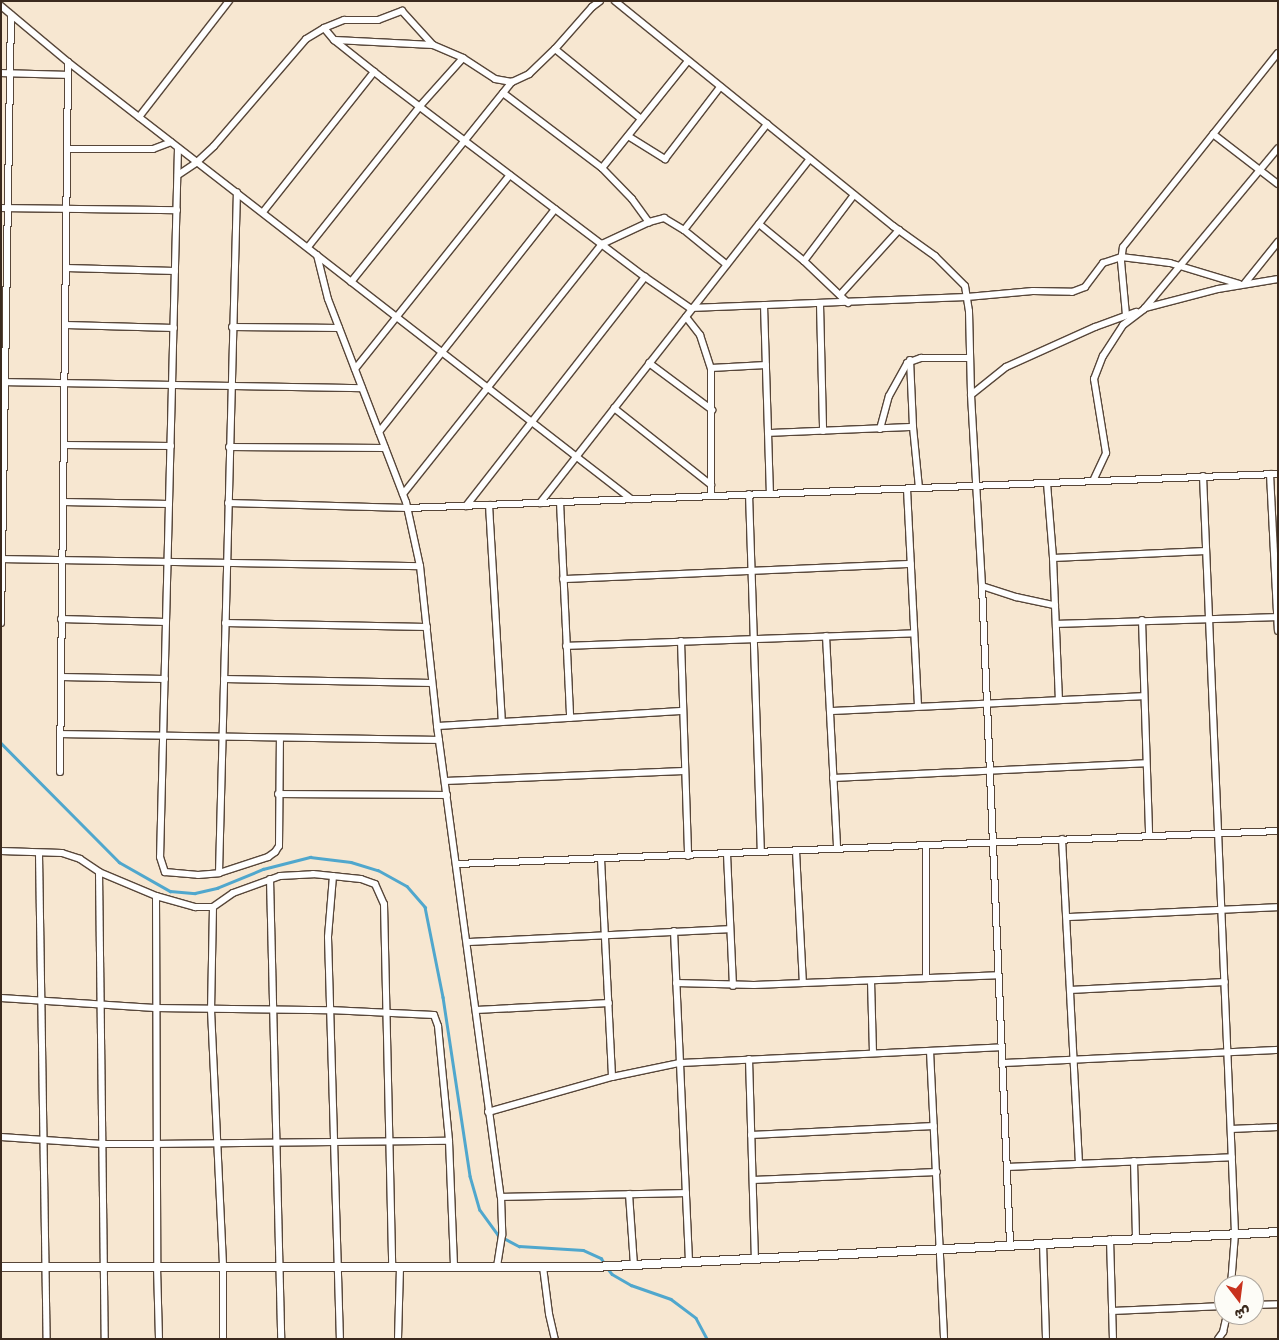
<!DOCTYPE html>
<meta charset="utf-8">
<style>
body{margin:0}
#map{position:relative;width:1279px;height:1340px;overflow:hidden;background:#f7e7d1;font-family:"Shantell Sans","Playpen Sans Arabic",sans-serif}
div>[style]{position:absolute}
.stream>*{height:2.5px;margin:-1.25px;padding:0 1.25px;transform-origin:1.25px;border-radius:1.25px;background:#50a7cd}
.roads{filter:drop-shadow(1px 0 #574639) drop-shadow(-1px 0 #574639) drop-shadow(0 1px #574639) drop-shadow(0 -1px #574639)}
.minor>*{height:6px;margin:-3px;padding:0 3px;transform-origin:3px;border-radius:3px;background:#fff}
.tertiary>*{height:8px;margin:-4px;padding:0 4px;transform-origin:4px;border-radius:4px;background:#fff}
span{translate:-50% -50%;white-space:nowrap;text-align:center;line-height:1.15;-webkit-text-stroke:4px #fdfcf7;paint-order:stroke}
.frame{position:absolute;inset:0;border:2px solid #3b2a1e;pointer-events:none}
.north{position:absolute;left:1214px;top:1275px;width:50px;height:50px;box-sizing:border-box;background:#fdfcf7;border:1px solid #afa8a0;border-radius:50%;rotate:165deg;font-size:14px;font-weight:700;line-height:20px;text-align:center;color:#3b2a1e}
.north::after{content:'';display:block;margin:auto;width:18px;height:22px;background:#c8321e;clip-path:polygon(50% 0,100% 100%,50% 72%,0 100%)}
</style>
<div id="map">
<div class="stream">
<div style="left:1px;top:743px;width:168px;rotate:45.2deg"></div>
<div style="left:119px;top:862px;width:59px;rotate:29.6deg"></div>
<div style="left:170px;top:891px;width:25px;rotate:5deg"></div>
<div style="left:195px;top:893px;width:23px;rotate:-13deg"></div>
<div style="left:217px;top:888px;width:50px;rotate:-22.4deg"></div>
<div style="left:263px;top:869px;width:49px;rotate:-14.3deg"></div>
<div style="left:310px;top:857px;width:41px;rotate:7deg"></div>
<div style="left:351px;top:862px;width:28px;rotate:17deg"></div>
<div style="left:378px;top:870px;width:33px;rotate:29deg"></div>
<div style="left:407px;top:886px;width:28px;rotate:49deg"></div>
<div style="left:425px;top:907px;width:92px;rotate:78.7deg"></div>
<div style="left:443px;top:997px;width:181px;rotate:81.4deg"></div>
<div style="left:470px;top:1176px;width:35px;rotate:74deg"></div>
<div style="left:480px;top:1210px;width:31px;rotate:54deg"></div>
<div style="left:498px;top:1235px;width:24px;rotate:28deg"></div>
<div style="left:519px;top:1246px;width:64px;rotate:3.6deg"></div>
<div style="left:583px;top:1250px;width:20px;rotate:24deg"></div>
<div style="left:601px;top:1258px;width:7px;rotate:56deg"></div>
<div style="left:608px;top:1269px;width:6px;rotate:51deg"></div>
<div style="left:612px;top:1274px;width:22px;rotate:30deg"></div>
<div style="left:631px;top:1285px;width:42px;rotate:19.3deg"></div>
<div style="left:671px;top:1299px;width:31px;rotate:37deg"></div>
<div style="left:696px;top:1318px;width:24px;rotate:62deg"></div>
</div>
<div class="roads">
<div class="minor">
<div style="left:615px;top:1px;width:358px;rotate:39deg"></div>
<div style="left:893px;top:226px;width:52px;rotate:35.5deg"></div>
<div style="left:935px;top:256px;width:42px;rotate:45deg"></div>
<div style="left:965px;top:286px;width:25px;rotate:81deg"></div>
<div style="left:969px;top:311px;width:84px;rotate:88.6deg"></div>
<div style="left:971px;top:395px;width:191px;rotate:86.7deg"></div>
<div style="left:982px;top:586px;width:659px;rotate:87.56deg"></div>
<div style="left:1px;top:6px;width:87px;rotate:39.9deg"></div>
<div style="left:68px;top:62px;width:713px;rotate:37.82deg"></div>
<div style="left:324px;top:28px;width:16px;rotate:50deg"></div>
<div style="left:334px;top:40px;width:63px;rotate:38.5deg"></div>
<div style="left:383px;top:79px;width:328px;rotate:37.1deg"></div>
<div style="left:645px;top:277px;width:55px;rotate:34.6deg"></div>
<div style="left:690px;top:308px;width:277px;rotate:-2.3deg"></div>
<div style="left:967px;top:297px;width:66px;rotate:-5.2deg"></div>
<div style="left:1033px;top:291px;width:39px;rotate:1deg"></div>
<div style="left:1072px;top:292px;width:14px;rotate:-21deg"></div>
<div style="left:1085px;top:287px;width:30px;rotate:-53deg"></div>
<div style="left:1103px;top:263px;width:19px;rotate:-18deg"></div>
<div style="left:1121px;top:257px;width:49px;rotate:7deg"></div>
<div style="left:1170px;top:263px;width:72px;rotate:16.9deg"></div>
<div style="left:335px;top:40px;width:98px;rotate:2.9deg"></div>
<div style="left:433px;top:45px;width:33px;rotate:23deg"></div>
<div style="left:463px;top:58px;width:38px;rotate:33deg"></div>
<div style="left:495px;top:79px;width:17px;rotate:10deg"></div>
<div style="left:512px;top:82px;width:19px;rotate:-25deg"></div>
<div style="left:529px;top:74px;width:36px;rotate:-44deg"></div>
<div style="left:555px;top:49px;width:56px;rotate:-48.6deg"></div>
<div style="left:592px;top:7px;width:10px;rotate:-37deg"></div>
<div style="left:555px;top:49px;width:111px;rotate:39.1deg"></div>
<div style="left:1px;top:73px;width:67px;rotate:1.7deg"></div>
<div style="left:503px;top:93px;width:124px;rotate:37.1deg"></div>
<div style="left:602px;top:168px;width:43px;rotate:45.9deg"></div>
<div style="left:632px;top:199px;width:29px;rotate:54deg"></div>
<div style="left:139px;top:117px;width:147px;rotate:-52.2deg"></div>
<div style="left:1213px;top:134px;width:82px;rotate:37.6deg"></div>
<div style="left:628px;top:136px;width:44px;rotate:31.9deg"></div>
<div style="left:665px;top:159px;width:91px;rotate:-52.6deg"></div>
<div style="left:178px;top:148px;width:709px;rotate:91.45deg"></div>
<div style="left:160px;top:857px;width:16px;rotate:72deg"></div>
<div style="left:165px;top:872px;width:33px;rotate:5deg"></div>
<div style="left:198px;top:875px;width:21px;rotate:-5deg"></div>
<div style="left:219px;top:873px;width:52px;rotate:-18.1deg"></div>
<div style="left:268px;top:857px;width:9px;rotate:-36deg"></div>
<div style="left:275px;top:852px;width:7px;rotate:-56deg"></div>
<div style="left:279px;top:846px;width:107px;rotate:-89.5deg"></div>
<div style="left:67px;top:149px;width:86px"></div>
<div style="left:153px;top:149px;width:19px;rotate:-21deg"></div>
<div style="left:602px;top:168px;width:137px;rotate:-51.2deg"></div>
<div style="left:178px;top:175px;width:23px;rotate:-34deg"></div>
<div style="left:197px;top:162px;width:23px;rotate:-43deg"></div>
<div style="left:214px;top:146px;width:141px;rotate:-49.3deg"></div>
<div style="left:306px;top:39px;width:21px;rotate:-31deg"></div>
<div style="left:324px;top:28px;width:22px;rotate:-22deg"></div>
<div style="left:344px;top:20px;width:34px"></div>
<div style="left:378px;top:20px;width:26px;rotate:-21deg"></div>
<div style="left:402px;top:11px;width:46px;rotate:47.6deg"></div>
<div style="left:1px;top:208px;width:176px;rotate:0.7deg"></div>
<div style="left:263px;top:212px;width:179px;rotate:-51.6deg"></div>
<div style="left:759px;top:224px;width:58px;rotate:39.4deg"></div>
<div style="left:804px;top:261px;width:61px;rotate:43.7deg"></div>
<div style="left:684px;top:230px;width:135px;rotate:-51.9deg"></div>
<div style="left:308px;top:247px;width:180px;rotate:-51.5deg"></div>
<div style="left:420px;top:106px;width:64px;rotate:-48.1deg"></div>
<div style="left:317px;top:255px;width:45px;rotate:76deg"></div>
<div style="left:328px;top:299px;width:217px;rotate:69deg"></div>
<div style="left:406px;top:502px;width:66px;rotate:77.7deg"></div>
<div style="left:420px;top:566px;width:161px;rotate:83.9deg"></div>
<div style="left:437px;top:726px;width:475px;rotate:82.3deg"></div>
<div style="left:501px;top:1197px;width:38px;rotate:88deg"></div>
<div style="left:502px;top:1235px;width:32px;rotate:99deg"></div>
<div style="left:804px;top:261px;width:83px;rotate:-52.9deg"></div>
<div style="left:66px;top:268px;width:109px;rotate:1.6deg"></div>
<div style="left:351px;top:282px;width:257px;rotate:-51.2deg"></div>
<div style="left:1245px;top:283px;width:53px;rotate:-51.2deg"></div>
<div style="left:840px;top:295px;width:88px;rotate:-47.8deg"></div>
<div style="left:820px;top:304px;width:127px;rotate:88.6deg"></div>
<div style="left:764px;top:305px;width:189px;rotate:88.2deg"></div>
<div style="left:1145px;top:308px;width:75px;rotate:-14.6deg"></div>
<div style="left:1218px;top:289px;width:61px;rotate:-9.5deg"></div>
<div style="left:1126px;top:315px;width:54px;rotate:-95.3deg"></div>
<div style="left:1121px;top:261px;width:14px;rotate:-82deg"></div>
<div style="left:1123px;top:247px;width:248px;rotate:-51.4deg"></div>
<div style="left:686px;top:317px;width:23px;rotate:52deg"></div>
<div style="left:700px;top:335px;width:35px;rotate:72deg"></div>
<div style="left:711px;top:368px;width:128px;rotate:90deg"></div>
<div style="left:66px;top:325px;width:108px;rotate:1.6deg"></div>
<div style="left:232px;top:327px;width:107px;rotate:0.5deg"></div>
<div style="left:910px;top:360px;width:67px;rotate:87.4deg"></div>
<div style="left:913px;top:427px;width:61px;rotate:84.4deg"></div>
<div style="left:649px;top:363px;width:79px;rotate:36.7deg"></div>
<div style="left:711px;top:368px;width:55px;rotate:-3.1deg"></div>
<div style="left:355px;top:369px;width:248px;rotate:-51.4deg"></div>
<div style="left:2px;top:382px;width:360px;rotate:1deg"></div>
<div style="left:971px;top:395px;width:45px;rotate:-38.7deg"></div>
<div style="left:1006px;top:367px;width:98px;rotate:-24.2deg"></div>
<div style="left:1095px;top:327px;width:44px;rotate:-20.1deg"></div>
<div style="left:614px;top:408px;width:124px;rotate:38.4deg"></div>
<div style="left:880px;top:429px;width:34px;rotate:-75deg"></div>
<div style="left:889px;top:396px;width:38px;rotate:-61deg"></div>
<div style="left:907px;top:363px;width:15px;rotate:-20deg"></div>
<div style="left:921px;top:358px;width:49px"></div>
<div style="left:379px;top:432px;width:284px;rotate:-51.7deg"></div>
<div style="left:768px;top:433px;width:145px;rotate:-2.4deg"></div>
<div style="left:64px;top:445px;width:107px;rotate:0.5deg"></div>
<div style="left:229px;top:447px;width:156px;rotate:0.4deg"></div>
<div style="left:1270px;top:474px;width:157px;rotate:87.1deg"></div>
<div style="left:1203px;top:476px;width:759px;rotate:87.58deg"></div>
<div style="left:1235px;top:1234px;width:51px;rotate:94.5deg"></div>
<div style="left:1093px;top:481px;width:31px;rotate:-65deg"></div>
<div style="left:1106px;top:453px;width:75px;rotate:-99.2deg"></div>
<div style="left:1094px;top:379px;width:25px;rotate:-69deg"></div>
<div style="left:1103px;top:356px;width:37px;rotate:-57deg"></div>
<div style="left:1123px;top:325px;width:26px;rotate:-37deg"></div>
<div style="left:1144px;top:309px;width:209px;rotate:-50.2deg"></div>
<div style="left:1047px;top:483px;width:75px;rotate:85.4deg"></div>
<div style="left:1053px;top:558px;width:142px;rotate:87.6deg"></div>
<div style="left:907px;top:489px;width:217px;rotate:87.1deg"></div>
<div style="left:403px;top:494px;width:320px;rotate:-51.5deg"></div>
<div style="left:602px;top:244px;width:52px;rotate:-25.1deg"></div>
<div style="left:649px;top:222px;width:16px;rotate:-15deg"></div>
<div style="left:664px;top:218px;width:23px;rotate:31deg"></div>
<div style="left:684px;top:230px;width:55px;rotate:39.1deg"></div>
<div style="left:749px;top:494px;width:358px;rotate:88.1deg"></div>
<div style="left:63px;top:502px;width:106px;rotate:1.1deg"></div>
<div style="left:560px;top:502px;width:216px;rotate:87.3deg"></div>
<div style="left:228px;top:503px;width:180px;rotate:1.6deg"></div>
<div style="left:408px;top:508px;width:871px;rotate:-2.24deg"></div>
<div style="left:540px;top:503px;width:437px;rotate:-51.9deg"></div>
<div style="left:489px;top:505px;width:217px;rotate:86.6deg"></div>
<div style="left:466px;top:506px;width:291px;rotate:-52deg"></div>
<div style="left:1053px;top:558px;width:153px;rotate:-2.6deg"></div>
<div style="left:1px;top:559px;width:419px;rotate:1deg"></div>
<div style="left:563px;top:579px;width:348px;rotate:-2.5deg"></div>
<div style="left:982px;top:586px;width:36px;rotate:18deg"></div>
<div style="left:1016px;top:597px;width:40px;rotate:12deg"></div>
<div style="left:61px;top:619px;width:105px;rotate:1.6deg"></div>
<div style="left:1142px;top:620px;width:215px;rotate:88.1deg"></div>
<div style="left:1px;top:623px;width:608px;rotate:-89.06deg"></div>
<div style="left:225px;top:623px;width:202px;rotate:1.1deg"></div>
<div style="left:1057px;top:624px;width:220px;rotate:-1.8deg"></div>
<div style="left:826px;top:636px;width:213px;rotate:87deg"></div>
<div style="left:681px;top:641px;width:215px;rotate:88.1deg"></div>
<div style="left:566px;top:646px;width:348px;rotate:-2.1deg"></div>
<div style="left:61px;top:677px;width:104px;rotate:1.1deg"></div>
<div style="left:224px;top:679px;width:208px;rotate:1.1deg"></div>
<div style="left:830px;top:711px;width:314px;rotate:-2.7deg"></div>
<div style="left:437px;top:726px;width:245px;rotate:-3.5deg"></div>
<div style="left:60px;top:734px;width:379px;rotate:0.9deg"></div>
<div style="left:60px;top:772px;width:710px;rotate:-89.35deg"></div>
<div style="left:833px;top:778px;width:313px;rotate:-2.7deg"></div>
<div style="left:445px;top:781px;width:239px;rotate:-2.4deg"></div>
<div style="left:278px;top:794px;width:169px;rotate:0.3deg"></div>
<div style="left:1062px;top:839px;width:325px;rotate:87deg"></div>
<div style="left:1px;top:851px;width:61px;rotate:1.9deg"></div>
<div style="left:62px;top:853px;width:19px;rotate:18deg"></div>
<div style="left:80px;top:859px;width:23px;rotate:34deg"></div>
<div style="left:99px;top:872px;width:62px;rotate:22.8deg"></div>
<div style="left:156px;top:896px;width:41px;rotate:15.8deg"></div>
<div style="left:195px;top:907px;width:18px"></div>
<div style="left:213px;top:907px;width:24px;rotate:-35deg"></div>
<div style="left:233px;top:893px;width:50px;rotate:-19.9deg"></div>
<div style="left:280px;top:876px;width:33px;rotate:-3deg"></div>
<div style="left:313px;top:874px;width:48px;rotate:5.9deg"></div>
<div style="left:361px;top:879px;width:15px;rotate:20deg"></div>
<div style="left:375px;top:884px;width:22px;rotate:66deg"></div>
<div style="left:384px;top:904px;width:364px;rotate:88.7deg"></div>
<div style="left:796px;top:851px;width:132px;rotate:87deg"></div>
<div style="left:39px;top:854px;width:485px;rotate:89.1deg"></div>
<div style="left:727px;top:854px;width:132px;rotate:87.4deg"></div>
<div style="left:601px;top:859px;width:218px;rotate:87.1deg"></div>
<div style="left:457px;top:864px;width:822px;rotate:-2.3deg"></div>
<div style="left:99px;top:872px;width:467px;rotate:89.3deg"></div>
<div style="left:219px;top:873px;width:681px;rotate:-88.49deg"></div>
<div style="left:333px;top:876px;width:61px;rotate:94.7deg"></div>
<div style="left:328px;top:937px;width:402px;rotate:88.3deg"></div>
<div style="left:270px;top:879px;width:460px;rotate:88.6deg"></div>
<div style="left:156px;top:896px;width:371px;rotate:89.8deg"></div>
<div style="left:157px;top:1267px;width:72px;rotate:88.4deg"></div>
<div style="left:213px;top:907px;width:103px;rotate:91.1deg"></div>
<div style="left:211px;top:1010px;width:256px;rotate:87.3deg"></div>
<div style="left:223px;top:1266px;width:73px;rotate:90deg"></div>
<div style="left:1067px;top:917px;width:211px;rotate:-2.7deg"></div>
<div style="left:674px;top:931px;width:331px;rotate:87.4deg"></div>
<div style="left:467px;top:942px;width:263px;rotate:-2.8deg"></div>
<div style="left:926px;top:978px;width:133px;rotate:-90deg"></div>
<div style="left:871px;top:981px;width:72px;rotate:88.4deg"></div>
<div style="left:676px;top:983px;width:78px;rotate:1.5deg"></div>
<div style="left:754px;top:985px;width:244px;rotate:-2.3deg"></div>
<div style="left:1070px;top:990px;width:155px;rotate:-3deg"></div>
<div style="left:1px;top:998px;width:154px;rotate:3.7deg"></div>
<div style="left:155px;top:1008px;width:174px;rotate:0.7deg"></div>
<div style="left:329px;top:1010px;width:105px;rotate:2.7deg"></div>
<div style="left:434px;top:1015px;width:12px;rotate:70deg"></div>
<div style="left:438px;top:1026px;width:116px;rotate:84.5deg"></div>
<div style="left:449px;top:1141px;width:127px;rotate:87.7deg"></div>
<div style="left:476px;top:1010px;width:133px;rotate:-3deg"></div>
<div style="left:930px;top:1051px;width:288px;rotate:87.2deg"></div>
<div style="left:749px;top:1059px;width:199px;rotate:88.3deg"></div>
<div style="left:1002px;top:1063px;width:276px;rotate:-2.7deg"></div>
<div style="left:488px;top:1112px;width:129px;rotate:-15.8deg"></div>
<div style="left:612px;top:1077px;width:68px;rotate:-11.8deg"></div>
<div style="left:679px;top:1063px;width:322px;rotate:-2.8deg"></div>
<div style="left:1231px;top:1129px;width:47px;rotate:-2.4deg"></div>
<div style="left:751px;top:1135px;width:183px;rotate:-2.8deg"></div>
<div style="left:1px;top:1137px;width:102px;rotate:3.9deg"></div>
<div style="left:103px;top:1144px;width:47px"></div>
<div style="left:150px;top:1144px;width:299px;rotate:-0.6deg"></div>
<div style="left:1134px;top:1161px;width:77px;rotate:88.5deg"></div>
<div style="left:1007px;top:1167px;width:225px;rotate:-2.5deg"></div>
<div style="left:753px;top:1180px;width:184px;rotate:-2.5deg"></div>
<div style="left:629px;top:1194px;width:71px;rotate:86deg"></div>
<div style="left:501px;top:1197px;width:185px;rotate:-1.2deg"></div>
<div style="left:1110px;top:1239px;width:100px;rotate:88.3deg"></div>
<div style="left:1043px;top:1243px;width:96px;rotate:88.2deg"></div>
<div style="left:543px;top:1267px;width:47px;rotate:82.7deg"></div>
<div style="left:549px;top:1314px;width:26px;rotate:77deg"></div>
<div style="left:1254px;top:1305px;width:24px;rotate:-2deg"></div>
<div style="left:1112px;top:1311px;width:112px;rotate:-2.6deg"></div>
<div style="left:398px;top:1339px;width:70px;rotate:-88.4deg"></div>
<div style="left:1218px;top:1339px;width:9px;rotate:-54deg"></div>
<div style="left:1223px;top:1332px;width:17px;rotate:-77deg"></div>
</div>
<div class="tertiary">
<div style="left:1px;top:1267px;width:592px"></div>
<div style="left:593px;top:1267px;width:686px;rotate:-2.92deg"></div>
</div>
</div>
<div class="frame"></div>
<div class="north">ش</div>
</div>
